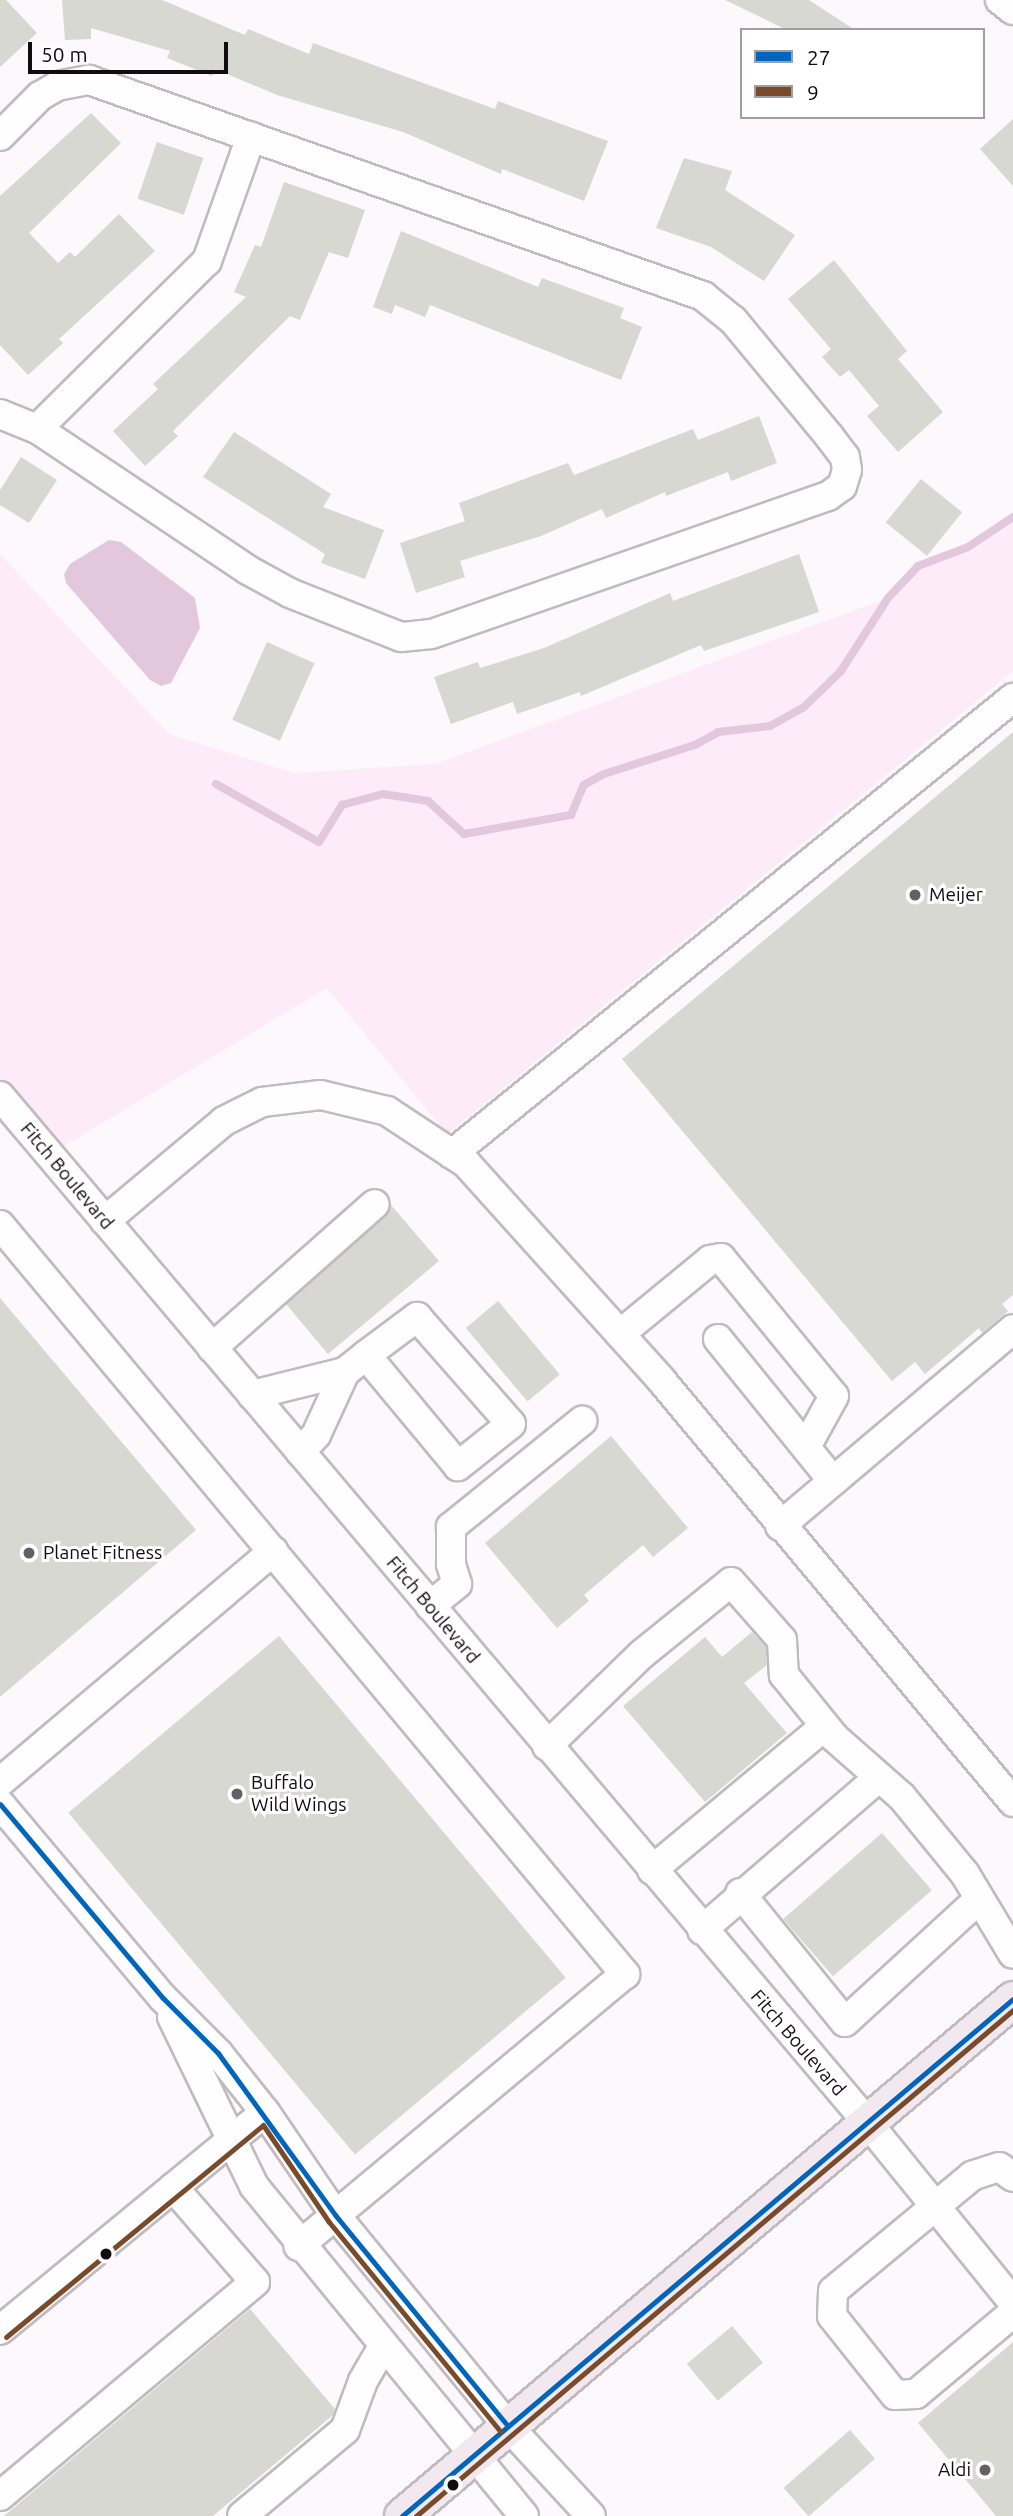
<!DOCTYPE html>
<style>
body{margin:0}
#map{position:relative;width:1013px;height:2516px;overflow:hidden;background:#fcf8fb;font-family:Ubuntu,sans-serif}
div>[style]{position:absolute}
.green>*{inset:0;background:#fdebf9}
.water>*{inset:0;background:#e3c7dc}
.stream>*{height:8px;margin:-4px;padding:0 4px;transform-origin:4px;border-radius:4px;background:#e3c7dc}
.building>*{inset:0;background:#d7d8d1;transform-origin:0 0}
.roads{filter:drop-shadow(2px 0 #c1babf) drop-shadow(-2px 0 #c1babf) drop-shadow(0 2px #c1babf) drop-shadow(0 -2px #c1babf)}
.minor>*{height:28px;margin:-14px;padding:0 14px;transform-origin:14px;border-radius:14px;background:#fffefe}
.major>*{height:35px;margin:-17.5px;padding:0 17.5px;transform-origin:17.5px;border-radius:17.5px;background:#f1e9ef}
.bus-1>*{height:5px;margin:-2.5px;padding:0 2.5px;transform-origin:2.5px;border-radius:2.5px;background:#0065bd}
.bus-2>*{height:5px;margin:-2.5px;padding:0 2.5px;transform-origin:2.5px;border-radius:2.5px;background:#7a4b2a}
.dots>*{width:19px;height:19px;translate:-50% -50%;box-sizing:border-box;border:4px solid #fff;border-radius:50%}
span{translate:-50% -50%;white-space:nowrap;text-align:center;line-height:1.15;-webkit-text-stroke:6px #fff;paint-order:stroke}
.poi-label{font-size:19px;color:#140b12}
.left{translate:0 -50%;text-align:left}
.right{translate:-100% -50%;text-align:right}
.street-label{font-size:19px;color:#140b12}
.legend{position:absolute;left:740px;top:28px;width:245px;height:91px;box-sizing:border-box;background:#fff;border:2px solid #a19da0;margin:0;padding:9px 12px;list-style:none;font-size:21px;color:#140b12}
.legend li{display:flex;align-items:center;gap:14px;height:35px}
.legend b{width:35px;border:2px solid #a19da0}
.scale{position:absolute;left:28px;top:42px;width:200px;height:32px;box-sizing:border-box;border:4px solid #140b12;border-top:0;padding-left:9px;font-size:21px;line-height:24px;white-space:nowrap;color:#140b12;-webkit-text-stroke:5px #fff;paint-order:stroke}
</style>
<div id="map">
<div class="green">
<div style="clip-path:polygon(1013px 517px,1013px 671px,447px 1134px,327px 988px,49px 1155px,0 1096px,0 554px,169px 734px,294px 773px,435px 764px,888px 598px,918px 566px,968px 547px)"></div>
</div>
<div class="water">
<div style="clip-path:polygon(109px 540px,121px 542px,195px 598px,200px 628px,171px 683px,161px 686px,150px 680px,66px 583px,64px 574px,70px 564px)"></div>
</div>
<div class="stream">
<div style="left:216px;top:784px;width:118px;rotate:29.4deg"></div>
<div style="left:319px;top:842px;width:44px;rotate:-58.1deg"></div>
<div style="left:342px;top:805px;width:42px;rotate:-15deg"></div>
<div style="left:383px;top:794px;width:46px;rotate:8.8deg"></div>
<div style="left:428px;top:801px;width:49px;rotate:42.5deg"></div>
<div style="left:464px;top:834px;width:109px;rotate:-10.1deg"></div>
<div style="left:571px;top:815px;width:33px;rotate:-67deg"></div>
<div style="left:584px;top:785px;width:23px;rotate:-29deg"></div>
<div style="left:604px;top:774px;width:96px;rotate:-17.7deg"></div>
<div style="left:695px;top:745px;width:26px;rotate:-29deg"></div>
<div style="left:718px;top:732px;width:52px;rotate:-6.6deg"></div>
<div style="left:770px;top:726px;width:38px;rotate:-29deg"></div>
<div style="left:803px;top:708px;width:53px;rotate:-44.2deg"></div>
<div style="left:841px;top:671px;width:87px;rotate:-57.2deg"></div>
<div style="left:888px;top:598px;width:44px;rotate:-46.8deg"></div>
<div style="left:918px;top:566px;width:53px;rotate:-20.8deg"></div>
<div style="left:968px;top:547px;width:54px;rotate:-33.7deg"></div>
</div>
<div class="building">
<div style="clip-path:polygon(0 0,6px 0,37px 33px,0 67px)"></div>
<div style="clip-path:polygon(62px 0,162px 0,245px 35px,248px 29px,309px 54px,313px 43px,495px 109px,498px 101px,608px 141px,584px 201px,502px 169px,501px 174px,403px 132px,277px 95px,215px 69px,212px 76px,167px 58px,170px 51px,91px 28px,91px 39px,65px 40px)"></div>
<div style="clip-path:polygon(725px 0,809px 0,855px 30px,787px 30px)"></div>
<div style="clip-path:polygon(91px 113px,121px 143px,29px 233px,58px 263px,70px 252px,75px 257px,119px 214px,155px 251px,59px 339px,63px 343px,28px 375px,0 345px,0 196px)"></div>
<div style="clip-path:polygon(1013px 119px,1013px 186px,980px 149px)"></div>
<div style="left:157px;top:142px;width:49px;height:60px;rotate:19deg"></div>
<div style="clip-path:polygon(684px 158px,732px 171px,725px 190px,795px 235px,764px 281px,711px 247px,656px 228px)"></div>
<div style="clip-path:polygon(284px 182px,365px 210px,348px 258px,329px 252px,300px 320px,290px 316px,173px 431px,178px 436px,145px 466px,113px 431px,158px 389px,153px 384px,246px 297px,234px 292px,255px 245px,261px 247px)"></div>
<div style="clip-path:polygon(401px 231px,538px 287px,542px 278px,624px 308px,620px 318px,642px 327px,621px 380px,430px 305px,425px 317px,395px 305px,392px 314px,373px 307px)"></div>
<div style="clip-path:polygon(834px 260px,907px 351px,898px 359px,943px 412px,898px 452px,867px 416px,879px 406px,849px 370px,840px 377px,822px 357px,831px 349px,788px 299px)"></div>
<div style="clip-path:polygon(759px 416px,777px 463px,731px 481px,728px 472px,666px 496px,665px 492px,606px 518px,602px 509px,541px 536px,460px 561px,465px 577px,416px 593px,400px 543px,465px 521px,459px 503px,568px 463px,574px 475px,693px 429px,698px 440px)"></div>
<div style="clip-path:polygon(234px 432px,331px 494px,323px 507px,384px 530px,365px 579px,321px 563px,325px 554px,203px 477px)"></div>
<div style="clip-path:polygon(21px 457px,57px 480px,29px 523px,0 505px,0 490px)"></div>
<div style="left:921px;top:479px;width:53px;height:56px;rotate:39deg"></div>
<div style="clip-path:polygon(799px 554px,819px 612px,704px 651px,701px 645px,581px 696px,580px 692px,517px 714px,513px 702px,451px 724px,434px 677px,478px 662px,480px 668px,544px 648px,670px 593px,673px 601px)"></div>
<div style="left:267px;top:642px;width:52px;height:85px;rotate:24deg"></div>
<div style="clip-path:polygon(1013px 732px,1013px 1295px,1002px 1304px,1008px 1311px,982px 1333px,979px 1328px,925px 1374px,915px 1362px,892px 1381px,622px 1059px)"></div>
<div style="clip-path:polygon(391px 1205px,439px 1261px,328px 1354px,286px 1304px,386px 1216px)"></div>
<div style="clip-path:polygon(0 1298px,196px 1530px,0 1697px)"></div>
<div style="left:498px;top:1301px;width:96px;height:42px;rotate:50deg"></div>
<div style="clip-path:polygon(611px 1436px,688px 1528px,653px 1557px,643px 1545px,584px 1595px,589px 1601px,557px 1628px,485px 1543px)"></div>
<div style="clip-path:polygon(752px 1632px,766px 1647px,767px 1665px,744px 1683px,787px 1733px,705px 1802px,623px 1706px,705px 1637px,722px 1657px)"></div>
<div style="left:279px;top:1636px;width:446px;height:275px;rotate:50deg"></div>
<div style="left:882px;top:1833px;width:76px;height:131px;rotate:49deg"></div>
<div style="clip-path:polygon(250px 2309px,335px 2409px,333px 2415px,213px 2516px,4px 2516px)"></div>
<div style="left:732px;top:2326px;width:48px;height:59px;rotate:50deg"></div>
<div style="clip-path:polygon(1013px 2342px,1013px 2516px,996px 2516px,918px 2423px)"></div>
<div style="left:850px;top:2430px;width:38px;height:88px;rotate:49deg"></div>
</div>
<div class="roads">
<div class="minor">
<div style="left:1000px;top:0;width:16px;rotate:38deg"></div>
<div style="left:0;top:136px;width:57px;rotate:-45deg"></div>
<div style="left:40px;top:96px;width:20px;rotate:-30deg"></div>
<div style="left:57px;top:86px;width:33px;rotate:-11deg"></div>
<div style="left:89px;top:80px;width:651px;rotate:19.38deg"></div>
<div style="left:703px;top:296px;width:38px;rotate:39deg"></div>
<div style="left:733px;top:320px;width:151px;rotate:50.4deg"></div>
<div style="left:829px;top:436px;width:26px;rotate:53deg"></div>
<div style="left:845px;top:457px;width:13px;rotate:81deg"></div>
<div style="left:847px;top:470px;width:17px;rotate:107deg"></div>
<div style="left:842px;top:486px;width:17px;rotate:144deg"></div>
<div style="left:828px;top:496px;width:420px;rotate:160.8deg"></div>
<div style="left:431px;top:634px;width:30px;rotate:174deg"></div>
<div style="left:401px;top:637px;width:119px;rotate:-158.4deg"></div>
<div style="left:290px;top:593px;width:48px;rotate:-151.3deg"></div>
<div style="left:248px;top:570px;width:254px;rotate:-146.2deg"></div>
<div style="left:37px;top:429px;width:40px;rotate:-158deg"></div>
<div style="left:37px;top:429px;width:239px;rotate:-44.7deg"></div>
<div style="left:207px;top:261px;width:132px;rotate:-70.5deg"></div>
<div style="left:0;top:1096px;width:1343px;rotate:49.8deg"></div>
<div style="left:867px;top:2122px;width:232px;rotate:51deg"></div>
<div style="left:452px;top:1154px;width:723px;rotate:-39.11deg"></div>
<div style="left:105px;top:1221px;width:155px;rotate:-40deg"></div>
<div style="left:224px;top:1121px;width:42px;rotate:-26.6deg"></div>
<div style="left:262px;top:1102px;width:59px;rotate:-6.8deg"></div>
<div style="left:321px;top:1095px;width:68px;rotate:13.6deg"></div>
<div style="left:387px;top:1111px;width:95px;rotate:33.4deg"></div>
<div style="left:466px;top:1163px;width:293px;rotate:48deg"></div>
<div style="left:662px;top:1381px;width:548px;rotate:50.18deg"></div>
<div style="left:0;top:1225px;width:976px;rotate:50.16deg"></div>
<div style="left:625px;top:1974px;width:425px;rotate:140.2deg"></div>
<div style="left:620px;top:1334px;width:117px;rotate:-39.4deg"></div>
<div style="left:710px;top:1260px;width:11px;rotate:-10deg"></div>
<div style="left:721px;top:1258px;width:178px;rotate:50.7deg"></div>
<div style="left:834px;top:1396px;width:58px;rotate:118.8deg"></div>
<div style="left:718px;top:1339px;width:183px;rotate:51deg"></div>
<div style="left:212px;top:1348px;width:217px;rotate:-41.5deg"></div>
<div style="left:345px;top:1372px;width:27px;rotate:-39deg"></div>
<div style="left:366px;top:1355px;width:64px;rotate:-36.7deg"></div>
<div style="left:417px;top:1317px;width:142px;rotate:48.7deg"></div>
<div style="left:511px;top:1424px;width:68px;rotate:141.6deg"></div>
<div style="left:458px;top:1466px;width:144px;rotate:-129.7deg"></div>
<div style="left:252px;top:1395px;width:96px;rotate:-13.9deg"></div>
<div style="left:345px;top:1372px;width:69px;rotate:114.7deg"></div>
<div style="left:316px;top:1435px;width:23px;rotate:133deg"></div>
<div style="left:780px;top:1526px;width:305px;rotate:-40.2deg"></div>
<div style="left:430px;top:1606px;width:35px;rotate:-39deg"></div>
<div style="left:457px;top:1584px;width:21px;rotate:-107deg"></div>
<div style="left:451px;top:1564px;width:37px;rotate:-90deg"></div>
<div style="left:451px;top:1527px;width:169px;rotate:-39deg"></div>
<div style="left:547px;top:1746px;width:132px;rotate:-44.1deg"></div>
<div style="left:642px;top:1654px;width:114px;rotate:-39deg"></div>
<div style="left:731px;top:1582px;width:77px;rotate:48.7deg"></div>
<div style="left:782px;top:1640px;width:35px;rotate:87deg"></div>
<div style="left:784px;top:1675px;width:81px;rotate:51deg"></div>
<div style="left:835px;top:1738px;width:89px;rotate:41.4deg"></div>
<div style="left:902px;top:1797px;width:99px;rotate:50.7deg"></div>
<div style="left:965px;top:1874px;width:93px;rotate:59deg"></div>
<div style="left:0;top:1782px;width:358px;rotate:-40.2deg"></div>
<div style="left:0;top:1804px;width:253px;rotate:50deg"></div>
<div style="left:163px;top:1998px;width:78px;rotate:45deg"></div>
<div style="left:218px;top:2053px;width:75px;rotate:51.5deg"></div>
<div style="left:265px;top:2112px;width:126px;rotate:55.7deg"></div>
<div style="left:336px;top:2216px;width:271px;rotate:50.7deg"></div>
<div style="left:508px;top:2426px;width:122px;rotate:47.3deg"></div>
<div style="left:652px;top:1870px;width:225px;rotate:-39.8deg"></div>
<div style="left:740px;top:1893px;width:166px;rotate:50.9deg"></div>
<div style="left:845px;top:2022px;width:182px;rotate:-42.5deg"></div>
<div style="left:702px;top:1930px;width:234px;rotate:-40.8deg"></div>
<div style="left:172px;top:2017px;width:188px;rotate:64.1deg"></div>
<div style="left:254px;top:2186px;width:426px;rotate:50.7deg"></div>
<div style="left:1013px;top:2177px;width:17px;rotate:-144deg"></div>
<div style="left:999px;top:2167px;width:28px;rotate:162deg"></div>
<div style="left:972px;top:2176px;width:180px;rotate:140.4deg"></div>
<div style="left:833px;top:2291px;width:25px;rotate:92deg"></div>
<div style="left:832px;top:2316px;width:101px;rotate:51.4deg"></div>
<div style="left:895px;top:2395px;width:21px;rotate:-3deg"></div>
<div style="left:916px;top:2394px;width:126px;rotate:-39.9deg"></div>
<div style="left:0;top:2330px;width:343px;rotate:-39.4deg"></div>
<div style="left:0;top:2496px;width:333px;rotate:-40deg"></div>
<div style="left:255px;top:2282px;width:125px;rotate:-130.8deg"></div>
<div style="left:242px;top:2516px;width:134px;rotate:-39.9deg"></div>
<div style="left:345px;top:2430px;width:52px;rotate:-69.8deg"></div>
<div style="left:363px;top:2381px;width:39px;rotate:-60deg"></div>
</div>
<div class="major">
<div style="left:402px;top:2516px;width:800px;rotate:-40.24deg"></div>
</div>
</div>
<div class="bus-1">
<div style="left:0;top:1804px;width:253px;rotate:50deg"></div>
<div style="left:163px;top:1998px;width:78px;rotate:45deg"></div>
<div style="left:218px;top:2053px;width:201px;rotate:54.1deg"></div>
<div style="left:336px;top:2216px;width:271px;rotate:50.7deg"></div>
<div style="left:402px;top:2516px;width:800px;rotate:-40.24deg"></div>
</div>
<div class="bus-2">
<div style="left:6px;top:2337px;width:333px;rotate:-39.5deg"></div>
<div style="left:263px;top:2125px;width:117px;rotate:55.8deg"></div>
<div style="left:329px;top:2222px;width:271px;rotate:50.7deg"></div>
<div style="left:416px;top:2516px;width:783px;rotate:-40.28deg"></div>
</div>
<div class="dots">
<div style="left:915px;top:895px;background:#655e64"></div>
<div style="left:29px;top:1553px;background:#655e64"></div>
<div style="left:237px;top:1794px;background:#655e64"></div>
<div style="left:106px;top:2254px;background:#140b12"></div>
<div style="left:985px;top:2470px;background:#655e64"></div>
<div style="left:453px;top:2485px;background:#140b12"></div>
</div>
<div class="poi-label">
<span class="left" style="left:929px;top:895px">Meijer</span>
<span class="left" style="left:43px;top:1553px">Planet Fitness</span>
<span class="left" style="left:251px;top:1794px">Buffalo<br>Wild Wings</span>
<span class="right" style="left:971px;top:2470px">Aldi</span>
</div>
<div class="street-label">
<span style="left:67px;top:1176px;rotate:50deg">Fitch Boulevard</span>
<span style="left:433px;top:1610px;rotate:50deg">Fitch Boulevard</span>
<span style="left:798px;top:2043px;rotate:49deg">Fitch Boulevard</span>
</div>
<ul class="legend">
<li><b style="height:9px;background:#0065bd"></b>27</li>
<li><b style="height:9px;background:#7a4b2a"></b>9</li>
</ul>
<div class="scale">50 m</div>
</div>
